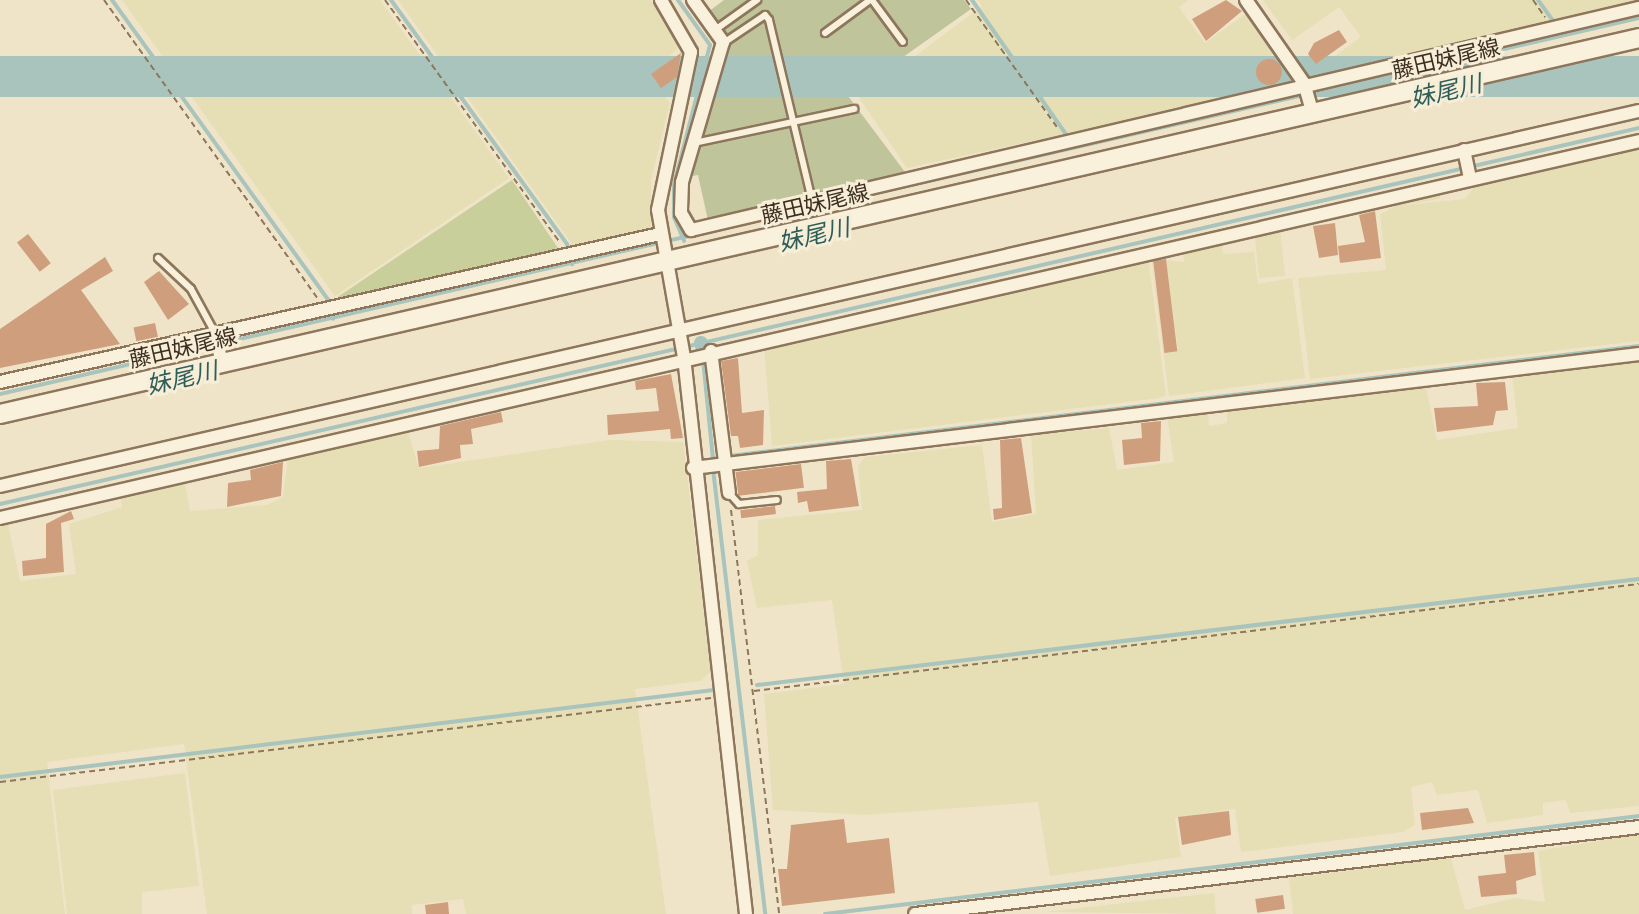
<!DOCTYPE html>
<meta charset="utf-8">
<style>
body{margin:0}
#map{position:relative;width:1639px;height:914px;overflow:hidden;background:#f0e4c8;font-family:"Source Serif 4","Noto Sans JP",serif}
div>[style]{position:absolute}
.farmland>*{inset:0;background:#e6deb5;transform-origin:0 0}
.green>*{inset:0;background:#c9cf9b}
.cemetery>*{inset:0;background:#bfc49a}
.water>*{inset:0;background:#a9c4bc;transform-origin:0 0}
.pier>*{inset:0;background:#f0e4c8;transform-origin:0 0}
.stream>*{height:4px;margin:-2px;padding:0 2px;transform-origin:2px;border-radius:2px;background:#a9c4bc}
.canal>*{height:14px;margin:-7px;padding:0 7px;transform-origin:7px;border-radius:7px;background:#a9c4bc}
.building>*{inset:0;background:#cf9f7d;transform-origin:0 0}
.round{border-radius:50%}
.path>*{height:2px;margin-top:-1px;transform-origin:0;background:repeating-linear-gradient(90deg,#8d765c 0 6px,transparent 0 10px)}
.roads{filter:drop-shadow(2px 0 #8d765c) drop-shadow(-2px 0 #8d765c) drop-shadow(0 2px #8d765c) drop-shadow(0 -2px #8d765c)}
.service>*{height:6px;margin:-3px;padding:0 3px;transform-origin:3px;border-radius:3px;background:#faf1dc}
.minor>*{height:12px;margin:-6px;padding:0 6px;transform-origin:6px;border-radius:6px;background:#faf1dc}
.secondary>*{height:18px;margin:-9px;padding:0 9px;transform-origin:9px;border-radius:9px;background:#faf1dc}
span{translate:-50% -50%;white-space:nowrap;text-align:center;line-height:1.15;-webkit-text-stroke:6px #f7eed8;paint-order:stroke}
.street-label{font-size:22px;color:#3d2e20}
.water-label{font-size:24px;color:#2f5d5a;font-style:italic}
</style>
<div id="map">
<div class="farmland">
<div style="clip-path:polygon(122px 0,380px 0,509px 178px,335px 296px)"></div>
<div style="clip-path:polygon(398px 0,651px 0,681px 45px,649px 75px,670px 103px,651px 180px,651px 229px,574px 247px)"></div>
<div style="clip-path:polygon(978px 0,1188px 0,1179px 7px,1205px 43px,1248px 12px,1277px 51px,1245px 74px,1260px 92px,907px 168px,859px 98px,982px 6px)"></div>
<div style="clip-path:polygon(1263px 0,1639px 0,1639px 4px,1322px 76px,1317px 69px,1361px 37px,1339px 7px,1292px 40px)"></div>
<div style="clip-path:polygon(1639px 145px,1639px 341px,1310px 379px,1298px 278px,1386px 270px,1380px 214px,1394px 207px,1386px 202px,1439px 189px,1440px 199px,1397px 206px,1465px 199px,1478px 182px)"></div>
<div style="left:1280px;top:228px;width:48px;height:26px;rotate:84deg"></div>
<div style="clip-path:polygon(evenodd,1222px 245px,1223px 254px,1254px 252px,1258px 284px,1292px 278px,1305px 378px,1169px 396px,1151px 256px,1222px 245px,1183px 253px,1184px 262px,1166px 260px,1178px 350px,1166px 352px,1152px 258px,1183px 253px)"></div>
<div style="clip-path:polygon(1148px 257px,1166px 395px,1160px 398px,772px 446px,764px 346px)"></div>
<div style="clip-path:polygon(1639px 359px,1639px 806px,1570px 813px,1566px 800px,1543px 803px,1543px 815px,1487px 823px,1478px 790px,1437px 795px,1432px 782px,1411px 787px,1415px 825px,1403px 832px,1241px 852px,1235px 809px,1175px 818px,1181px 857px,1050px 876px,1038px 802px,865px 815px,773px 810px,764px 694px,844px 684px,832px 600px,757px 608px,747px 561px,758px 555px,758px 520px,862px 510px,858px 466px,865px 457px,982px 445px,992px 522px,1036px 514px,1031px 435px,1109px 428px,1117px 470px,1174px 462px,1167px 417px,1208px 412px,1209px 426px,1227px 423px,1227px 411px,1426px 388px,1437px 440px,1518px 428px,1512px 374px)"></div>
<div style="clip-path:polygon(408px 432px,419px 468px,610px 440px,683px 442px,711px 671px,701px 681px,635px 689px,666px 914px,466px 914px,463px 899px,412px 905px,412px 914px,207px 914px,184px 744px,47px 762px,65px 914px,0 914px,0 526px,8px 524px,20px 581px,76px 574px,69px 524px,122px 507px,121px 499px,185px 483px,190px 511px,267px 505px,283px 497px,288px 457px)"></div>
<div style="clip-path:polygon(185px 773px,199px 886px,142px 892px,142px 914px,67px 914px,53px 790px)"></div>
<div style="clip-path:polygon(1639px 834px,1639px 914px,1293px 914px,1289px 878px,1451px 858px,1465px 910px,1515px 898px,1545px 902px,1538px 851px)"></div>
<div style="clip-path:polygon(1214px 893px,1216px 914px,1045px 912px,1159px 899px)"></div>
</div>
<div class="green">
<div style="clip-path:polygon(512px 180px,560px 251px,335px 303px,339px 296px)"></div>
</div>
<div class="cemetery">
<div style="clip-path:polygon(724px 0,964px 0,971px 9px,848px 96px,905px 172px,904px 180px,709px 225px,698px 175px,687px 177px,727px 46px,708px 12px)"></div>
</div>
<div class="water">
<div style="left:1639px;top:56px;width:41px;height:1680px;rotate:90deg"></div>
</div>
<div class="pier">
<div style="left:680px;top:268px;width:50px;height:23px;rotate:80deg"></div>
</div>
<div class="stream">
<div style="left:112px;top:0;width:372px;rotate:54.2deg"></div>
<div style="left:330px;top:302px;width:17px;rotate:80deg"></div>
<div style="left:391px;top:0;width:301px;rotate:54.2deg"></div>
<div style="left:567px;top:244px;width:21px;rotate:76deg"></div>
<div style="left:678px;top:0;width:55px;rotate:54.6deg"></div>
<div style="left:710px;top:45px;width:144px;rotate:104.5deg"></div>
<div style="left:674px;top:184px;width:33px;rotate:90deg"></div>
<div style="left:674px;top:217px;width:26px;rotate:67deg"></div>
<div style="left:972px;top:0;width:171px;rotate:55deg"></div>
<div style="left:1538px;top:0;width:27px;rotate:54deg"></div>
<div style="left:1278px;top:35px;width:50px;rotate:54.7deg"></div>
<div style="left:703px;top:359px;width:101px;rotate:84.3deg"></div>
<div style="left:0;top:394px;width:1682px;rotate:-12.92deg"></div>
<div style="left:713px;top:458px;width:933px;rotate:-6.9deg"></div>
<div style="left:713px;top:469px;width:448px;rotate:83.3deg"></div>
<div style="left:0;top:504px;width:1682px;rotate:-12.92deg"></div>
<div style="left:757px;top:685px;width:888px;rotate:-6.85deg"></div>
<div style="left:0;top:777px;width:719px;rotate:-6.95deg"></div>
<div style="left:825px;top:914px;width:820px;rotate:-6.86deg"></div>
</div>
<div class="canal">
<div style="left:701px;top:343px;width:3px;rotate:72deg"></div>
</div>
<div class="building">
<div style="clip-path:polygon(1226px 0,1242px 11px,1206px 41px,1192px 19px)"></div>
<div style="clip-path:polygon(1339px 30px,1347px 42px,1316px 64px,1308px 54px,1314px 43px)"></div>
<div style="clip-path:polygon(681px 53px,677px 77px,661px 88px,651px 74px)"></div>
<div class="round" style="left:1256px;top:59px;width:26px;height:26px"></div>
<div style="clip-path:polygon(1375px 211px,1381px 258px,1340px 263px,1338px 246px,1365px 242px,1359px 215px)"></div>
<div style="clip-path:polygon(1335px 223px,1338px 255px,1319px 258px,1313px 226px)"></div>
<div style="left:28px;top:234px;width:37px;height:14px;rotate:52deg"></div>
<div style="clip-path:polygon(105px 257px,113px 271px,81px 290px,120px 344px,0 368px,0 329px)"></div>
<div style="left:1166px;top:259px;width:93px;height:13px;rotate:83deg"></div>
<div style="clip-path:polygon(159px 271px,189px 304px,168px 320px,144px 282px)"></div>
<div style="left:155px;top:323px;width:14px;height:22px;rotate:78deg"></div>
<div style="clip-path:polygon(738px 358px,742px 413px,764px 410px,763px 445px,740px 448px,738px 436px,731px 436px,721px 361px)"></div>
<div style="clip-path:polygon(671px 374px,683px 438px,671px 439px,670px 429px,608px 435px,607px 415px,659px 411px,656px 388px,636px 390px,635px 381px)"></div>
<div style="clip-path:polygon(1505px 382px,1508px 410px,1496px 411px,1493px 425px,1437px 432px,1434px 408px,1478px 406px,1476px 383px)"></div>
<div style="clip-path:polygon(501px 412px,503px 422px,471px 429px,473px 444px,460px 445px,461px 458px,419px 467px,417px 451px,439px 449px,440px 426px)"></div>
<div style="clip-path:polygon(1161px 421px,1160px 461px,1124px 465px,1122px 440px,1142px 438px,1141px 423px)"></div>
<div style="clip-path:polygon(1021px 438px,1032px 513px,994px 520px,993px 509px,1002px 508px,1000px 440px)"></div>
<div style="clip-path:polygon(851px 459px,859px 506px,809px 512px,807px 501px,798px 503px,797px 492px,827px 489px,826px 461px)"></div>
<div style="clip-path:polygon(283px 462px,281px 496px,227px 507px,228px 483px,251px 480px,250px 470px)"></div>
<div style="left:801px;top:464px;width:24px;height:66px;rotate:83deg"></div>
<div style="left:775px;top:506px;width:8px;height:35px;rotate:83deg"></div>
<div style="clip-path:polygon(71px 511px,74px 519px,61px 523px,64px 572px,23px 576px,22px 561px,46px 558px,46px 524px)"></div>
<div style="clip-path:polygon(1468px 808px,1474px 823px,1422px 830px,1420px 813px)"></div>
<div style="clip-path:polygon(1229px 811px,1231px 835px,1182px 845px,1178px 817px)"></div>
<div style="clip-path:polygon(844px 819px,847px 843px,889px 838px,895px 893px,782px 906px,778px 869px,787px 869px,791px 825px)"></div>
<div style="clip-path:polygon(1534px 852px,1536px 875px,1516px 881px,1517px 894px,1481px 897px,1478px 876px,1506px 873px,1504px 855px)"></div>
<div style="left:1283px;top:895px;width:14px;height:28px;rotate:82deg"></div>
<div style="clip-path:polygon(448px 902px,449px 914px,426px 914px,425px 905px)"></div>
</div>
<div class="path">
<div style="left:104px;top:0;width:366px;rotate:54.4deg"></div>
<div style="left:385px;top:0;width:299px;rotate:54.2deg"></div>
<div style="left:966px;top:0;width:160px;rotate:54.4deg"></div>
<div style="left:1533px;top:0;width:21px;rotate:55deg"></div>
<div style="left:731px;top:510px;width:407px;rotate:83.2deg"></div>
<div style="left:754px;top:691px;width:891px;rotate:-6.89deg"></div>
<div style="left:0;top:782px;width:716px;rotate:-6.74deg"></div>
</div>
<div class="roads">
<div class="service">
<div style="left:872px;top:0;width:52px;rotate:53.6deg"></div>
<div style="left:715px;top:30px;width:52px;rotate:-35.5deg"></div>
<div style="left:825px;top:33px;width:56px;rotate:-36.3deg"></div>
<div style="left:725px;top:42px;width:48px;rotate:-34deg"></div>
<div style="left:765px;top:15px;width:6px;rotate:51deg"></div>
<div style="left:769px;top:20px;width:185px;rotate:76.6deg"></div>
<div style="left:694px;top:143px;width:164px;rotate:-12deg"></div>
<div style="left:158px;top:258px;width:45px;rotate:43.2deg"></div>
<div style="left:191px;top:289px;width:50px;rotate:61.4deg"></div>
<div style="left:729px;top:493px;width:15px;rotate:48deg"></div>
<div style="left:739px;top:504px;width:38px;rotate:-6deg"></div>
</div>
<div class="minor">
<div style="left:661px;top:0;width:60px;rotate:60deg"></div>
<div style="left:691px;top:52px;width:161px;rotate:101.8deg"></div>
<div style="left:658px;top:210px;width:149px;rotate:80deg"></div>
<div style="left:684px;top:357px;width:560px;rotate:83.65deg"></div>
<div style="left:693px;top:0;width:52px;rotate:54.5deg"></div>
<div style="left:723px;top:42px;width:146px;rotate:106.3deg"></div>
<div style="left:682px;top:182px;width:31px;rotate:92deg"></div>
<div style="left:681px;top:213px;width:20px;rotate:60deg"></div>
<div style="left:691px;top:230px;width:974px;rotate:-13.18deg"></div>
<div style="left:1246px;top:0;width:101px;rotate:55.1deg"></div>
<div style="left:1304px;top:83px;width:32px;rotate:74deg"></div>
<div style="left:1464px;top:150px;width:30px;rotate:78deg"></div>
<div style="left:215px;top:333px;width:31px;rotate:77deg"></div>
<div style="left:711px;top:351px;width:143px;rotate:82.8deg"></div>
<div style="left:0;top:382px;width:676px;rotate:-12.64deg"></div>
<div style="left:693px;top:468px;width:953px;rotate:-6.87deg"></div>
<div style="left:0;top:486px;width:1681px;rotate:-12.89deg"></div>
<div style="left:0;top:518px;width:1682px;rotate:-12.95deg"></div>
<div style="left:915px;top:914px;width:729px;rotate:-6.85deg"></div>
</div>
<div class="secondary">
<div style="left:0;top:414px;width:1682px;rotate:-12.92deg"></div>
</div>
</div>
<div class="street-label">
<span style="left:1446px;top:59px;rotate:-13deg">藤田妹尾線</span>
<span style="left:815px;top:204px;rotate:-13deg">藤田妹尾線</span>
<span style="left:183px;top:348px;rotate:-13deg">藤田妹尾線</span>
</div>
<div class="water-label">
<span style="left:1446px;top:91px;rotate:-13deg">妹尾川</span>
<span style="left:814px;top:235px;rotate:-13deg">妹尾川</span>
<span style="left:182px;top:378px;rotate:-13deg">妹尾川</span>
</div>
</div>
